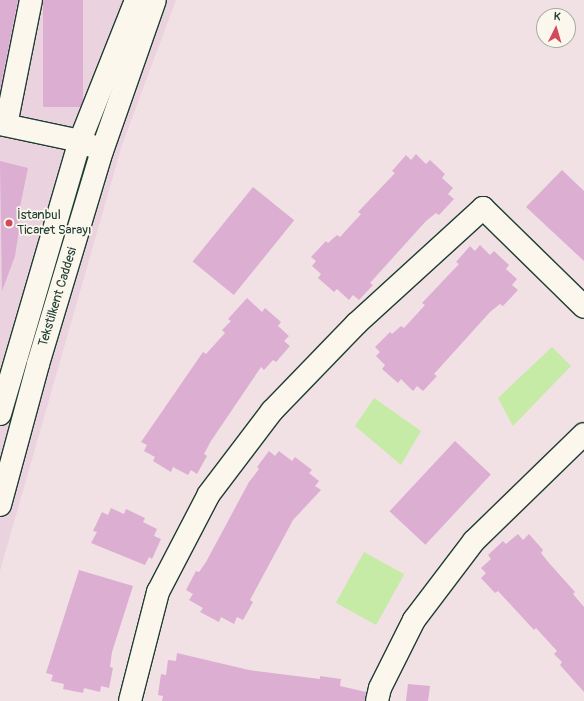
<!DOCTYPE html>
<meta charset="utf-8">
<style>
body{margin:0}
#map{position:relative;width:584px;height:701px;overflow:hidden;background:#f1e1e4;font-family:Pangolin,sans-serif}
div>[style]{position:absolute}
.built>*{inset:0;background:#ead2df}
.green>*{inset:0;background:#c5eba6;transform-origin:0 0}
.building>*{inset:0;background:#dbaed2;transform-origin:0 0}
.roads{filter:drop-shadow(1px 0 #1f3d34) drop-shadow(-1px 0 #1f3d34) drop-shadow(0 1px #1f3d34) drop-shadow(0 -1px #1f3d34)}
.minor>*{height:22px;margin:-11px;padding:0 11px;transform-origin:11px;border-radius:11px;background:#fbf7ec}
.dots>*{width:11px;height:11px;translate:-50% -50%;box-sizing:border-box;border:2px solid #fbf7ec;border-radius:50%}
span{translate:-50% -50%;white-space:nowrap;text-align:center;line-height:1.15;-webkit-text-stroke:3.5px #fbf7ec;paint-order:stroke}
.poi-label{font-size:13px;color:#1f3d34}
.left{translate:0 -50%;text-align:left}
.street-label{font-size:13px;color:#1f3d34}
.north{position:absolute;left:536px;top:8px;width:40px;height:40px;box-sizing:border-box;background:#fbf7ec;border:1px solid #a3ada2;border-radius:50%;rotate:5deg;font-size:11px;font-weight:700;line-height:16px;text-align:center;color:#1f3d34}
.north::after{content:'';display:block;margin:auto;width:14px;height:18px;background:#d1495b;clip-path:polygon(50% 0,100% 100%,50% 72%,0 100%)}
</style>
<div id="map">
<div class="built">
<div style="clip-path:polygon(0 0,176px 0,122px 145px,0 571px)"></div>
</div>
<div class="green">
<div style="clip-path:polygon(552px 347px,571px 366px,513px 426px,498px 398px)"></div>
<div style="clip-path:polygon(374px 398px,421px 431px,401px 465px,355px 426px)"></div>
<div style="left:364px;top:552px;width:46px;height:58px;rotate:29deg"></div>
</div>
<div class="building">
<div style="clip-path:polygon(0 0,18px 0,0 91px)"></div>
<div style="left:43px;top:0;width:40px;height:107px"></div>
<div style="clip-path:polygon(416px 154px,426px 164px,430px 160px,445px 174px,442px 178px,453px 188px,448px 194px,454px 199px,439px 215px,436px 213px,426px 221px,370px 283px,373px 285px,359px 300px,353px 295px,349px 300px,337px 289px,334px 292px,318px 278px,321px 274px,312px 266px,316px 261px,311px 257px,326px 241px,328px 243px,337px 235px,340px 237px,361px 214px,358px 212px,395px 173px,392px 171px,406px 155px,411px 160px)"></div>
<div style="clip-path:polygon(0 161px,28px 168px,17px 221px,20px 224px,15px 256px,2px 291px)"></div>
<div style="clip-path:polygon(562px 170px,584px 191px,584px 261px,526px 207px)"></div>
<div style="left:253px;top:187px;width:53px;height:96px;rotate:39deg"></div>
<div style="clip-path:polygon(480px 245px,490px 255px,494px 251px,509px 265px,506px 269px,517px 279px,512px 285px,518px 290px,503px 306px,500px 304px,490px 312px,434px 374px,437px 376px,423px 391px,417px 386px,413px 391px,401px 379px,398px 383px,382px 369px,385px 365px,376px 356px,380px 352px,375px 347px,390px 332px,392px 334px,401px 326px,404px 328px,425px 305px,422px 303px,459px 264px,456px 262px,470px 246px,475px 251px)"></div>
<div style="clip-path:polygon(247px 298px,262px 312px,265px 308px,281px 322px,278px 326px,289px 336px,284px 341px,290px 346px,276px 362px,273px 360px,264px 370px,261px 367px,211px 441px,204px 454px,207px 456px,197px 474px,191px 470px,188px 475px,173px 467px,171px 472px,153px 461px,155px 457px,144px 451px,147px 445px,141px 442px,203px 352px,206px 354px,225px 333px,222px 330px,231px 321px,228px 319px)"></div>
<div style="left:455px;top:441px;width:49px;height:96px;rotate:43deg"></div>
<div style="clip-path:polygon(269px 451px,275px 456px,279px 451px,292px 461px,295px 457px,312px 470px,309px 473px,319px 481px,315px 486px,321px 490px,293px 520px,250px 600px,253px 602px,243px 620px,237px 617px,234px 624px,221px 617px,219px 622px,200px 612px,203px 608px,189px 600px,193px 594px,186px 590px,196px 571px,199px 572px,206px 562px,249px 482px,259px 469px,257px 467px)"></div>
<div style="clip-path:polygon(111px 508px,124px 514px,126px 509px,145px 518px,143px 522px,157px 529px,154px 536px,161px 539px,152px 559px,149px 557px,145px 565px,91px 543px,97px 532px,93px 531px,102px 512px,108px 515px)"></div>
<div style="clip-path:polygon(518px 534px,523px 540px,529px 534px,543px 550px,541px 553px,549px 563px,575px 592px,573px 594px,584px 607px,584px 692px,560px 665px,562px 662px,554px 654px,557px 651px,536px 628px,534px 630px,498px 591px,495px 593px,481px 578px,486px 573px,481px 568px,491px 559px,488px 555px,503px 541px,506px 544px)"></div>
<div style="clip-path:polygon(79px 570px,133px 586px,112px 652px,110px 667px,113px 668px,109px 688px,101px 686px,100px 692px,84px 688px,83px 693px,63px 689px,64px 684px,51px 681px,53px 675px,46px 673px)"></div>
<div style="clip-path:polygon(177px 653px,249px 670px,320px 679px,320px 676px,341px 679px,340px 686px,366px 692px,365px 701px,162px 701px,163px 696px,158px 695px,161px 674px,166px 675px,168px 660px,176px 661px)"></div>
<div style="clip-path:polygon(408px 684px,430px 686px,428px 701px,406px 701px)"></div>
</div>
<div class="roads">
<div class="minor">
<div style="left:0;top:124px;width:82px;rotate:12deg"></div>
<div style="left:80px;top:141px;width:15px;rotate:23deg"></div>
<div style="left:6px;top:125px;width:127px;rotate:-78.7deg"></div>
<div style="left:0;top:414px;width:284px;rotate:-73.7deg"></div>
<div style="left:80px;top:141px;width:152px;rotate:-68.3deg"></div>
<div style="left:0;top:505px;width:146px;rotate:-74.9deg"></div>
<div style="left:38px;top:364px;width:222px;rotate:-73.3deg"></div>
<div style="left:102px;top:151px;width:160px;rotate:-70.7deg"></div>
<div style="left:130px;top:701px;width:113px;rotate:-75.6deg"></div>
<div style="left:158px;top:592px;width:110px;rotate:-62.5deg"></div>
<div style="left:209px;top:494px;width:104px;rotate:-52.8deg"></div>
<div style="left:272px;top:411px;width:121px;rotate:-46deg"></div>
<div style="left:356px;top:324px;width:172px;rotate:-42.4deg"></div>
<div style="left:483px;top:208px;width:141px;rotate:44.4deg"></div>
<div style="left:377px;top:701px;width:13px;rotate:-77deg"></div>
<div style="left:380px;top:688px;width:76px;rotate:-63.4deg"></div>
<div style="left:414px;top:620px;width:99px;rotate:-52.8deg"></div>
<div style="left:474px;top:541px;width:153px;rotate:-44.2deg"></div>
</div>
</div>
<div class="dots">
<div style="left:9px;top:223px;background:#d1495b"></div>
</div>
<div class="poi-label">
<span class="left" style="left:17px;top:223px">İstanbul<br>Ticaret Sarayı</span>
</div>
<div class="street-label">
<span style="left:58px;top:297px;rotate:-73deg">Tekstilkent Caddesi</span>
</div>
<div class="north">K</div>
</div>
